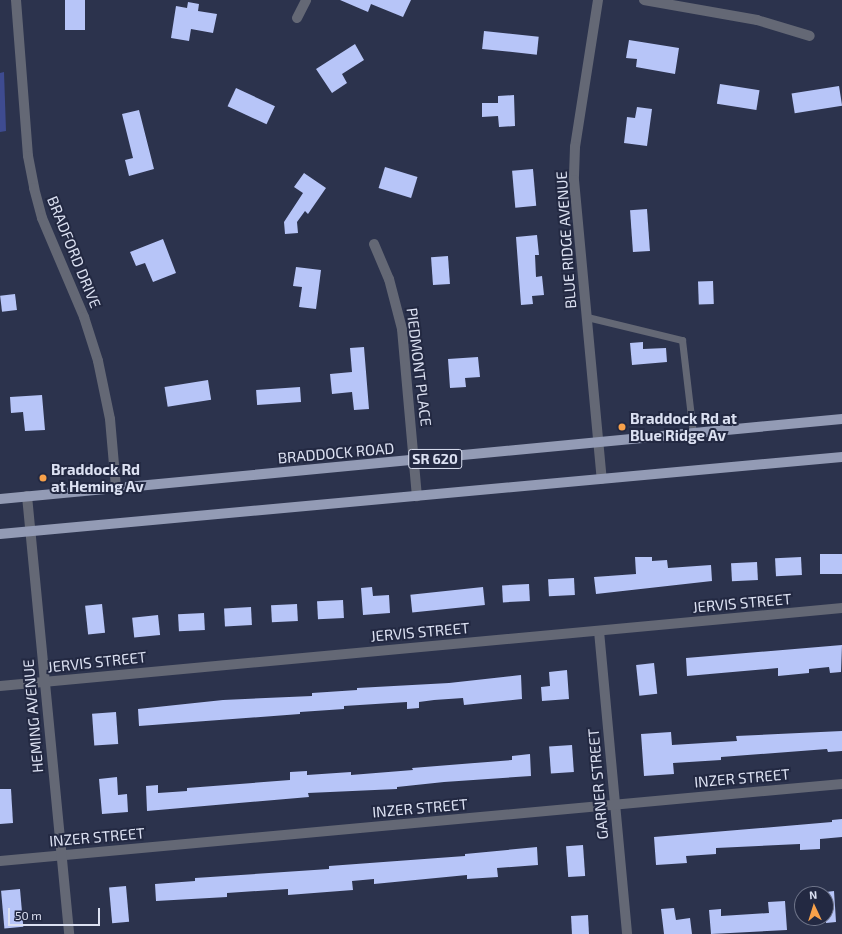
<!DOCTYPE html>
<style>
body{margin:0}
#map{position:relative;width:842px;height:934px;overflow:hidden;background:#2c334d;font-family:"Exo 2",sans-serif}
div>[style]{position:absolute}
.green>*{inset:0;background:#3e4b90}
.building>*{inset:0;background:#b7c5f8;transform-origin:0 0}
.service>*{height:7px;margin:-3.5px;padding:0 3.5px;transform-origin:3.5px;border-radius:3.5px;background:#646875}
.minor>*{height:10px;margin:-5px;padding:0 5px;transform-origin:5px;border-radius:5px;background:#646875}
.tertiary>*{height:10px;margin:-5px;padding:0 5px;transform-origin:5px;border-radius:5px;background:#646875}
.primary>*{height:10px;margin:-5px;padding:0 5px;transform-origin:5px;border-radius:5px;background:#939bb5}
.dots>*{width:11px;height:11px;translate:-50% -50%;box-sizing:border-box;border:2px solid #232942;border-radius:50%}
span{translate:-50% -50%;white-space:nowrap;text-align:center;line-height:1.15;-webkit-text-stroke:4px #232942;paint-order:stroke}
.shield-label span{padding:1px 3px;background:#232942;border:1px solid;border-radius:3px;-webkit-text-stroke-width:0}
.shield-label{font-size:14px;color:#dce1f2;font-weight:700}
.street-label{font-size:15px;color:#dce1f2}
.poi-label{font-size:15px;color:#dce1f2;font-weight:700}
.left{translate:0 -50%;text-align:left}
.north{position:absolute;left:794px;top:886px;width:40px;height:40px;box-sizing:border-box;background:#232942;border:1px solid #6d7388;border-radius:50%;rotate:356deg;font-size:11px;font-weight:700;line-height:16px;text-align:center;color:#dce1f2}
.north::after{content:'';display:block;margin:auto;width:14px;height:18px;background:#f8a14a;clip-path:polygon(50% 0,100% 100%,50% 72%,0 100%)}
.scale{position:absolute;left:8px;top:908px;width:92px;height:18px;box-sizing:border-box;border:2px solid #dce1f2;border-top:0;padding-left:5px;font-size:12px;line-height:14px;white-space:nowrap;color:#dce1f2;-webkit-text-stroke:3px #232942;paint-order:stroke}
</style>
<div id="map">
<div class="green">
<div style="clip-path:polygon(4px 72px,6px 131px,0 132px,0 73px)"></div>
</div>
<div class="building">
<div style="left:65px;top:0;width:20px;height:30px"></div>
<div style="clip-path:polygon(340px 0,411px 0,403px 17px,371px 4px,368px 12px)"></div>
<div style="clip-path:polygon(188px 2px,199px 4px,198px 11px,217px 14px,213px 33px,191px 29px,189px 41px,171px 38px,176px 6px,187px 8px)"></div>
<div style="left:484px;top:31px;width:55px;height:18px;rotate:6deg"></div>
<div style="clip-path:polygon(629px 40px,679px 48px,675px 74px,636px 67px,637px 59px,626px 58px)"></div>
<div style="clip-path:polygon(355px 44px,364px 60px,342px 74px,347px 83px,332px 93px,316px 69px)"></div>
<div style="left:720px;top:84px;width:40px;height:20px;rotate:9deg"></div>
<div style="left:839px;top:86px;width:20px;height:48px;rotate:81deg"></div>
<div style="left:236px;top:88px;width:43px;height:20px;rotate:25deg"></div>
<div style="clip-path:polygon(514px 95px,515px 126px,499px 127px,498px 116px,482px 117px,482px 103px,498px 103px,498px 96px)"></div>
<div style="clip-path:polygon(637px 107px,652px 109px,647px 146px,624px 143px,627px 117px,635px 118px)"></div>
<div style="clip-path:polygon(139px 110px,154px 169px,129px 176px,125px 160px,133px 158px,122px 114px)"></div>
<div style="left:385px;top:167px;width:34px;height:22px;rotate:17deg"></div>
<div style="left:533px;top:169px;width:37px;height:21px;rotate:85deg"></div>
<div style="clip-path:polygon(304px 173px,326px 188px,308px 214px,305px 211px,297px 222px,298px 233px,285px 234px,284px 222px,303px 193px,294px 187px)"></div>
<div style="left:647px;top:209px;width:42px;height:17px;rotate:86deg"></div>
<div style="clip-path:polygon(537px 235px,539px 255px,535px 255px,536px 277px,542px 276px,544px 295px,532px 296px,533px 304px,521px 305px,516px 237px)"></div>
<div style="clip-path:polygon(163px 239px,176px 273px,153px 282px,145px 263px,136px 266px,130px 252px)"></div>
<div style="left:448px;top:256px;width:28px;height:17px;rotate:86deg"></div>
<div style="clip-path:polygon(296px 267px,321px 270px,316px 309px,299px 307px,302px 287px,293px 286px)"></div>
<div style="left:713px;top:281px;width:23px;height:15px;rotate:88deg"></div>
<div style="left:15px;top:294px;width:16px;height:15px;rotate:83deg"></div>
<div style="clip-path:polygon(643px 342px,643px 349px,666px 348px,667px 362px,632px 365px,630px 343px)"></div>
<div style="clip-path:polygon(364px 347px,369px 409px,354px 410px,352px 392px,332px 394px,330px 374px,352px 372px,350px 348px)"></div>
<div style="clip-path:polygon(478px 357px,480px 377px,465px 378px,466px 387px,450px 388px,448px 359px)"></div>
<div style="left:208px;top:380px;width:20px;height:44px;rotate:81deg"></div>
<div style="left:300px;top:387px;width:15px;height:44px;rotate:86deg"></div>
<div style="clip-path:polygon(42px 395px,45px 430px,25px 431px,23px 412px,11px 413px,10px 397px)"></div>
<div style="left:842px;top:554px;width:20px;height:22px;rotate:90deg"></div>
<div style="clip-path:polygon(635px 557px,652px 557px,652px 561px,667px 560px,668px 568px,711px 565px,712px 581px,596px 594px,594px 577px,636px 574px)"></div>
<div style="left:801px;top:557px;width:18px;height:26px;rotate:87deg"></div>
<div style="left:757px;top:562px;width:18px;height:26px;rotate:87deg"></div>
<div style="left:574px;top:578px;width:17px;height:26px;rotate:87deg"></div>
<div style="left:529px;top:584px;width:17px;height:27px;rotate:87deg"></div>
<div style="clip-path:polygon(372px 587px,373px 596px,389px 595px,390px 613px,363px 615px,361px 588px)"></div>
<div style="left:483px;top:587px;width:18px;height:73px;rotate:84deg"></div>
<div style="left:343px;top:600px;width:18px;height:26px;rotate:87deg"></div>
<div style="left:102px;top:604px;width:29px;height:17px;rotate:84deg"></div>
<div style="left:297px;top:604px;width:17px;height:26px;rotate:87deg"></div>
<div style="left:251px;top:607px;width:18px;height:27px;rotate:87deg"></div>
<div style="left:204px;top:613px;width:17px;height:26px;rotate:87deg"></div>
<div style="left:158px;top:615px;width:20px;height:26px;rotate:84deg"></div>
<div style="clip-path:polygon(842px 645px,841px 672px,830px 673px,829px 667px,809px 669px,809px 673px,778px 676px,778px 668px,687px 676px,686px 658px)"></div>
<div style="left:654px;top:663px;width:31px;height:18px;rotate:84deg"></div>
<div style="clip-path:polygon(567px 670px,569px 699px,542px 701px,541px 687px,550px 686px,549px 672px)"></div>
<div style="clip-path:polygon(521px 675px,522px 699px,464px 705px,463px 698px,434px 700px,419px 702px,419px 708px,407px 709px,407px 702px,344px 706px,344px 709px,300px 712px,300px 714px,139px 726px,138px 709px,223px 700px,312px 696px,312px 693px,357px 690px,357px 688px,449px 683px)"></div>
<div style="left:116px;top:712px;width:32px;height:24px;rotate:86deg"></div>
<div style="clip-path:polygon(842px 731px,842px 751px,828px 752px,827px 749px,721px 757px,721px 760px,673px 763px,674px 774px,644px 776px,641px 734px,671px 732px,672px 745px,737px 741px,736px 736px)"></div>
<div style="left:572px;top:745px;width:27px;height:23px;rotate:86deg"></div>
<div style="clip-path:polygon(530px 754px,531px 776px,444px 782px,397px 787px,397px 789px,308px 793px,309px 797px,147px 811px,146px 786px,158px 785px,158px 793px,187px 791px,187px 788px,290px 780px,290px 772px,307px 771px,307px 775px,351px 772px,351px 775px,413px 770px,412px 768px,512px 760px,512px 756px)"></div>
<div style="clip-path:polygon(117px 777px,118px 795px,127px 794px,128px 812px,102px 814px,99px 779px)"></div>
<div style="clip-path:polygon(0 789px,11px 789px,13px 823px,0 824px)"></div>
<div style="clip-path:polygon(842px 819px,842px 837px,820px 839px,820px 849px,800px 850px,800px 844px,716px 848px,716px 854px,686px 856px,687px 863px,656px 865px,654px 837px,832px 822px,832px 820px)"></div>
<div style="left:583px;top:845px;width:31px;height:17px;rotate:86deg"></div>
<div style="clip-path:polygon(537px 847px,538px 865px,497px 868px,498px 877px,467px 879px,467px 875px,374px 884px,374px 879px,352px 881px,353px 890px,288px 895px,288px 889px,227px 893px,227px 897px,156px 901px,155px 884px,195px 881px,195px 878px,329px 869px,329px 866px,465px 856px,465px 854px)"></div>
<div style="left:126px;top:886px;width:36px;height:17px;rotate:85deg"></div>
<div style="left:20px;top:889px;width:38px;height:19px;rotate:85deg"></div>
<div style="clip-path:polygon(834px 891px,836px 922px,826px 923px,826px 892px)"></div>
<div style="clip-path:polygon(785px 901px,787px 930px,711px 934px,709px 910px,721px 909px,721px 916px,769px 913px,768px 902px)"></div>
<div style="clip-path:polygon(674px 908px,676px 920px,690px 918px,692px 934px,664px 934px,661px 909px)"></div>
<div style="left:588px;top:915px;width:19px;height:17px;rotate:87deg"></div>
</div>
<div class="service">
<div style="left:587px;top:317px;width:98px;rotate:13.6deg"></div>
<div style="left:682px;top:340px;width:95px;rotate:83.3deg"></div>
</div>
<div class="minor">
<div style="left:16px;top:0;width:156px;rotate:85.6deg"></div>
<div style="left:28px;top:156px;width:33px;rotate:79deg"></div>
<div style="left:34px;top:188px;width:31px;rotate:75deg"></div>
<div style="left:42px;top:218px;width:108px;rotate:67deg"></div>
<div style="left:84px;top:317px;width:46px;rotate:72.3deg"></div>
<div style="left:98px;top:361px;width:59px;rotate:78.3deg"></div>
<div style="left:110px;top:419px;width:69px;rotate:85deg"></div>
<div style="left:598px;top:0;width:149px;rotate:98.9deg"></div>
<div style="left:575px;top:147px;width:33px;rotate:92deg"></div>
<div style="left:574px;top:180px;width:300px;rotate:84.7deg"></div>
<div style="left:644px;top:0;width:115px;rotate:10deg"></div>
<div style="left:757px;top:20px;width:55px;rotate:16.8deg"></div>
<div style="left:297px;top:18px;width:20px;rotate:-63deg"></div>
<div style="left:374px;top:244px;width:38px;rotate:67deg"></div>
<div style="left:389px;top:279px;width:52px;rotate:75.4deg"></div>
<div style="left:402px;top:329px;width:168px;rotate:84.9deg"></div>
<div style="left:599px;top:631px;width:304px;rotate:84.7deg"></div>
<div style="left:0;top:686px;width:846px;rotate:-5.29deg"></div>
<div style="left:0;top:861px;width:846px;rotate:-5.23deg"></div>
</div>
<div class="tertiary">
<div style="left:27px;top:496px;width:440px;rotate:84.5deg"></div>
</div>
<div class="primary">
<div style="left:0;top:499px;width:846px;rotate:-5.43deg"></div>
<div style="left:0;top:534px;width:846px;rotate:-5.23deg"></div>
</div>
<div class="dots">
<div style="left:622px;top:427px;background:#f8a14a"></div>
<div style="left:43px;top:478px;background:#f8a14a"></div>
</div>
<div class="shield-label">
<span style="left:435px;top:459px">SR 620</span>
</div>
<div class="street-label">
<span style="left:566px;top:240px;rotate:-94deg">BLUE RIDGE AVENUE</span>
<span style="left:74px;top:252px;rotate:68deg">BRADFORD DRIVE</span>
<span style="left:419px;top:367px;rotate:83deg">PIEDMONT PLACE</span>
<span style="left:336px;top:453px;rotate:-5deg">BRADDOCK ROAD</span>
<span style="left:742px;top:603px;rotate:-5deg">JERVIS STREET</span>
<span style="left:420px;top:632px;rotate:-5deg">JERVIS STREET</span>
<span style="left:97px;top:662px;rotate:-6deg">JERVIS STREET</span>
<span style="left:33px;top:716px;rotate:-95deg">HEMING AVENUE</span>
<span style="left:742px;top:778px;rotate:-5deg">INZER STREET</span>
<span style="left:598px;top:784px;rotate:-95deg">GARNER STREET</span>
<span style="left:420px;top:808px;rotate:-5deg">INZER STREET</span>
<span style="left:97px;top:837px;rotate:-5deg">INZER STREET</span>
</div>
<div class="poi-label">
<span class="left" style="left:630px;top:427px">Braddock Rd at<br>Blue Ridge Av</span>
<span class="left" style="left:51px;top:478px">Braddock Rd<br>at Heming Av</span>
</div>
<div class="north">N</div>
<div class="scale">50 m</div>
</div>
